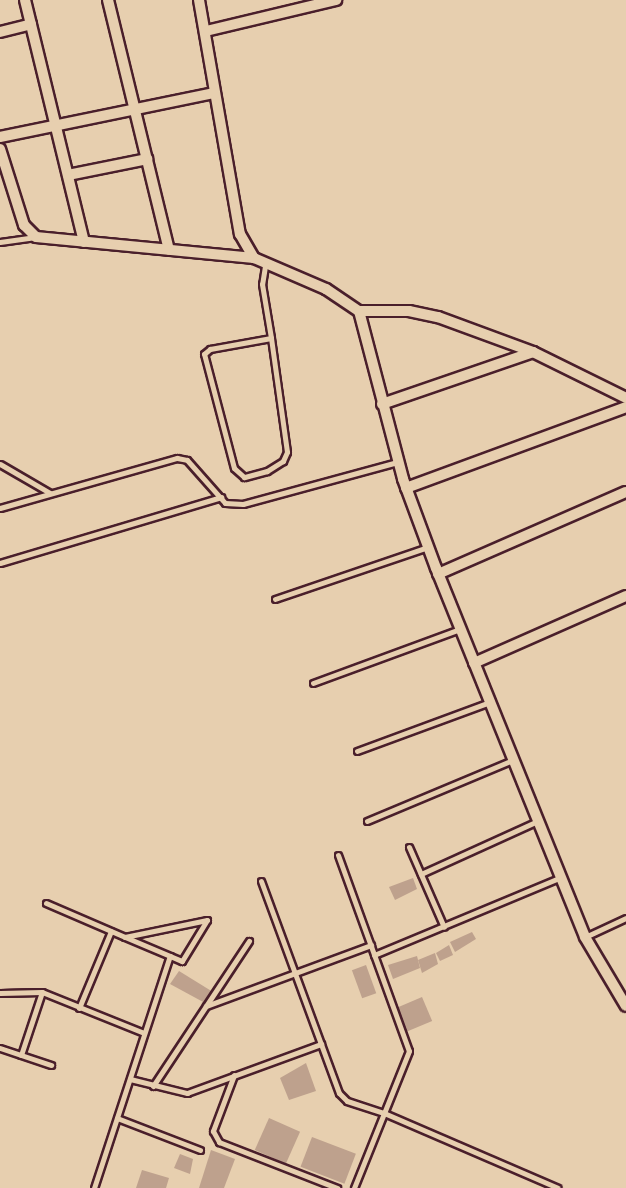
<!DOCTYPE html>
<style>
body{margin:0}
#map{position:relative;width:626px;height:1188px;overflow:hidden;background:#e7cfaf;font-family:"Gochi Hand",sans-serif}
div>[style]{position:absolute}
.building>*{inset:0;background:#bea18d;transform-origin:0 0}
.roads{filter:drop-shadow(2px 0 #4a1f2b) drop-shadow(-2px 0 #4a1f2b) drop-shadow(0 2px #4a1f2b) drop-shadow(0 -2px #4a1f2b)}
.service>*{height:5px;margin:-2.5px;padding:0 2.5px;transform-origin:2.5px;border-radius:2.5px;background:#e7cfaf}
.minor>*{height:10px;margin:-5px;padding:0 5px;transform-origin:5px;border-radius:5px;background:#e7cfaf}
span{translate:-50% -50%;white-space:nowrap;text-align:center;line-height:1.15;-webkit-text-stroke:6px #e7cfaf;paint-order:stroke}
</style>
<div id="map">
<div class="building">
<div style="clip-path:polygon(413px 878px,417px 889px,395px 900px,389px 887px)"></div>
<div style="clip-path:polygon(472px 932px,476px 939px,455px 952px,450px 942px)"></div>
<div style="clip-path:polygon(449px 945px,453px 955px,440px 961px,436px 953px)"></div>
<div style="clip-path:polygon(435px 953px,438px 964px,422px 973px,418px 960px)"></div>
<div style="clip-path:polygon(417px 956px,420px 968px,393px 979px,388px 965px)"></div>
<div style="left:366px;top:965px;width:30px;height:15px;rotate:70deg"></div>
<div style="clip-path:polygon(179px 971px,213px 992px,205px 1003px,170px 984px)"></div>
<div style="left:422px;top:997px;width:26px;height:28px;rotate:67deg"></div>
<div style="clip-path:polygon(306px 1063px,316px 1091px,289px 1100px,280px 1078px)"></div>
<div style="left:269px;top:1118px;width:34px;height:35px;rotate:24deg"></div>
<div style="left:312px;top:1137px;width:47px;height:32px;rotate:21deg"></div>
<div style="clip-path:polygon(211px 1150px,235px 1159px,224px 1188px,199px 1188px)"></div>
<div style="clip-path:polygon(180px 1154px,193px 1159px,190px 1174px,174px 1168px)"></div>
<div style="clip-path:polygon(142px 1170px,169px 1178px,166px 1188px,136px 1188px)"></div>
</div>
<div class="roads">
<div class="service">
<div style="left:0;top:242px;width:36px;rotate:-8deg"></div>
<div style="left:265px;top:266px;width:18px;rotate:99deg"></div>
<div style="left:262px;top:284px;width:55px;rotate:80.5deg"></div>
<div style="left:271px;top:338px;width:115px;rotate:82deg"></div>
<div style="left:287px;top:452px;width:10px;rotate:114deg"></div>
<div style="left:283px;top:461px;width:19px;rotate:148deg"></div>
<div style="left:267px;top:471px;width:24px;rotate:165deg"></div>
<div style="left:244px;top:477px;width:13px;rotate:-138deg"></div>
<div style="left:234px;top:468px;width:118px;rotate:-104.7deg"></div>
<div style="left:204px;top:354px;width:8px;rotate:-40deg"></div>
<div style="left:210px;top:349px;width:62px;rotate:-10.2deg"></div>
<div style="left:0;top:464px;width:58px;rotate:30.1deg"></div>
<div style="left:0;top:508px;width:184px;rotate:-15.8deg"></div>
<div style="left:177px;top:458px;width:10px;rotate:11deg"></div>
<div style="left:187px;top:460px;width:57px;rotate:48.5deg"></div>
<div style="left:225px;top:503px;width:18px;rotate:3deg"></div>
<div style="left:243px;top:504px;width:161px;rotate:-15.2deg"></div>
<div style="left:0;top:563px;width:231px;rotate:-16.6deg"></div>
<div style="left:275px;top:599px;width:162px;rotate:-18.8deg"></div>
<div style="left:313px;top:683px;width:157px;rotate:-20.2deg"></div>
<div style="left:357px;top:751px;width:142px;rotate:-20.2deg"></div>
<div style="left:367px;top:821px;width:158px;rotate:-22.7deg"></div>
<div style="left:409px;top:847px;width:87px;rotate:66.4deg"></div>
<div style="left:338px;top:855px;width:208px;rotate:70.1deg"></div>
<div style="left:409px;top:1051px;width:148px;rotate:111.9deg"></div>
<div style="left:421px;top:874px;width:128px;rotate:-24.4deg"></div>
<div style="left:261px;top:881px;width:226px;rotate:69.8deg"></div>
<div style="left:339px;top:1093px;width:11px;rotate:45deg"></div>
<div style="left:347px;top:1101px;width:39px;rotate:18deg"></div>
<div style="left:384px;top:1113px;width:189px;rotate:23.3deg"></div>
<div style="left:46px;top:903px;width:86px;rotate:23.3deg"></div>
<div style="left:125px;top:937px;width:49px;rotate:22.9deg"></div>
<div style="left:170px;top:956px;width:13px;rotate:23deg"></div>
<div style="left:182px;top:961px;width:48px;rotate:-58.6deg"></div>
<div style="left:207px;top:920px;width:84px;rotate:168.3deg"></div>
<div style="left:585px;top:937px;width:45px;rotate:-24.9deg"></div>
<div style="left:374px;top:955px;width:203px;rotate:-22.6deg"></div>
<div style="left:0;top:993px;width:42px;rotate:-1.4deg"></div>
<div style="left:42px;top:992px;width:110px;rotate:21.9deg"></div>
<div style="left:206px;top:1006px;width:176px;rotate:-20.3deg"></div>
<div style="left:79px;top:1008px;width:83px;rotate:-67.4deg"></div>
<div style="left:0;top:1048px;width:54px;rotate:18.4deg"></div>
<div style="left:21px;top:1055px;width:66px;rotate:-71.6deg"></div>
<div style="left:234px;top:1075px;width:60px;rotate:110.6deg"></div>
<div style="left:213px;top:1131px;width:13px;rotate:61deg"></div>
<div style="left:219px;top:1142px;width:127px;rotate:21.3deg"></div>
<div style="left:130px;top:1079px;width:59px;rotate:13.8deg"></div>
<div style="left:187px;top:1093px;width:143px;rotate:-20.1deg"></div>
<div style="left:153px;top:1086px;width:174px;rotate:-56.5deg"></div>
<div style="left:117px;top:1118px;width:89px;rotate:21.1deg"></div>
<div style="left:94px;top:1188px;width:244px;rotate:-71.9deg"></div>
</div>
<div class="minor">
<div style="left:25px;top:0;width:249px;rotate:76.3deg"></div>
<div style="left:108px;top:0;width:257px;rotate:76.3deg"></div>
<div style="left:199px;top:0;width:238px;rotate:80.1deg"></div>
<div style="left:240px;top:234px;width:28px;rotate:60deg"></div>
<div style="left:206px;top:31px;width:134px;rotate:-13.4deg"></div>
<div style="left:0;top:32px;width:32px;rotate:-14deg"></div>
<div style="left:0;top:137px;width:219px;rotate:-11.6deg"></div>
<div style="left:0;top:149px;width:80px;rotate:72.5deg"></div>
<div style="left:24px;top:225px;width:17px;rotate:45deg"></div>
<div style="left:36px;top:237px;width:219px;rotate:5.5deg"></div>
<div style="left:254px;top:258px;width:78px;rotate:23.3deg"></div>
<div style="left:326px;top:289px;width:40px;rotate:34deg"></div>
<div style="left:359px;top:311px;width:174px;rotate:75.3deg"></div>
<div style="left:403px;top:479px;width:95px;rotate:69.7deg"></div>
<div style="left:436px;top:568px;width:398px;rotate:68deg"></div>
<div style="left:585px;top:937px;width:80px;rotate:59.3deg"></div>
<div style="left:68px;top:175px;width:81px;rotate:-11.4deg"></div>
<div style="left:359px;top:311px;width:50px"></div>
<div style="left:409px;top:311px;width:30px;rotate:12deg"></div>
<div style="left:438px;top:317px;width:101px;rotate:20.2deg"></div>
<div style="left:533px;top:352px;width:104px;rotate:26.3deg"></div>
<div style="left:382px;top:404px;width:160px;rotate:-19deg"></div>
<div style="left:406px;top:488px;width:234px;rotate:-20.2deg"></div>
<div style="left:438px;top:574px;width:205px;rotate:-23.6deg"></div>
<div style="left:474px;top:663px;width:166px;rotate:-23.8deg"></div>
</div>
</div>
</div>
